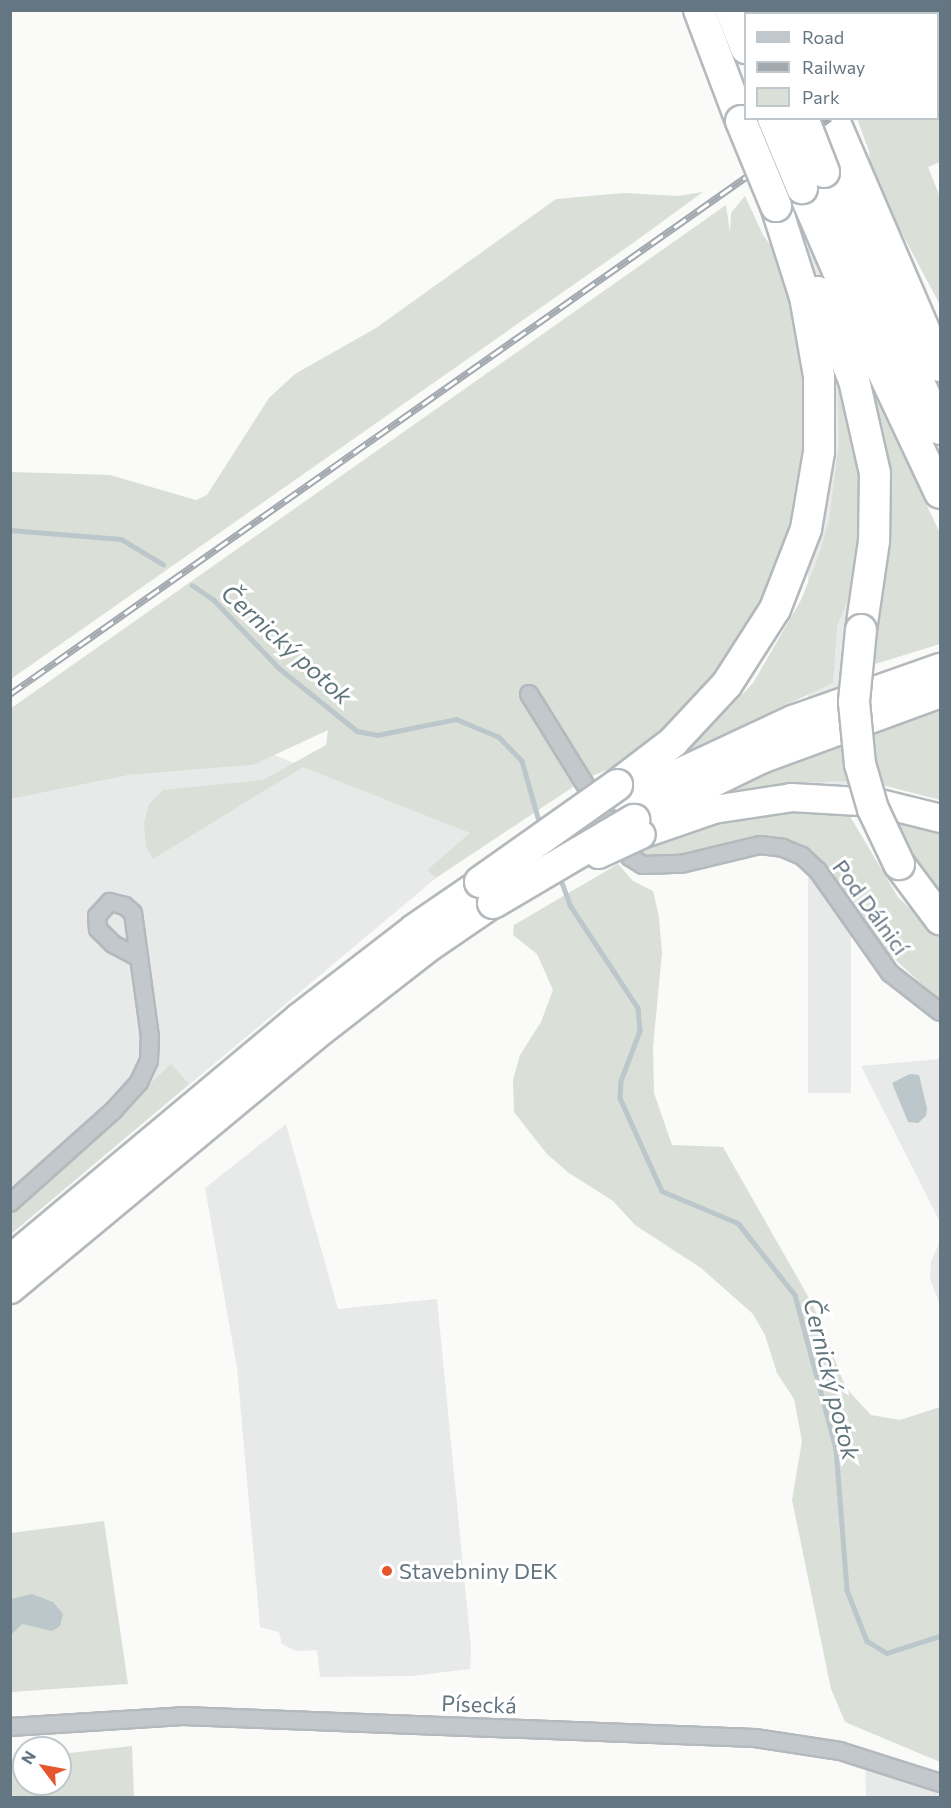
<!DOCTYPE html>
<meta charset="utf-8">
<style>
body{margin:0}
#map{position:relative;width:951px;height:1808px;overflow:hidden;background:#fafaf8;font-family:Commissioner,sans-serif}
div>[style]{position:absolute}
.built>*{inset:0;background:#e8e9e9;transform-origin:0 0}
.green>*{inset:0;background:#dadfd7}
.water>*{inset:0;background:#bbc7cb}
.stream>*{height:4.5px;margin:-2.25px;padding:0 2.25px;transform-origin:2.25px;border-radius:2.25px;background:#bbc7cb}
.roads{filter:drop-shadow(2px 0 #b4b9bd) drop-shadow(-2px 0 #b4b9bd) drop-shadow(0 2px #b4b9bd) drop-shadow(0 -2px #b4b9bd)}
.minor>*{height:16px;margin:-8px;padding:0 8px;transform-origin:8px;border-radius:8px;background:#c3c8cc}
.trunk>*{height:27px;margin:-13.5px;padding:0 13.5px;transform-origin:13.5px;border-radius:13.5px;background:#fff}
.motorway>*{height:30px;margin:-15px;padding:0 15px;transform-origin:15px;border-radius:15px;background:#fff}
.rail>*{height:7px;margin-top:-3.5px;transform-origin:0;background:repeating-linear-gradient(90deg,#fff 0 14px,#a2aab0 0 28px);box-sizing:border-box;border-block:2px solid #a2aab0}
.bridges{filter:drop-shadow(2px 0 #b4b9bd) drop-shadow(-2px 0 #b4b9bd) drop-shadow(0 2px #b4b9bd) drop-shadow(0 -2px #b4b9bd)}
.trunk-bridge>*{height:27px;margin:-13.5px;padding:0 13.5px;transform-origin:13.5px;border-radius:13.5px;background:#fff}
.motorway-bridge>*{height:30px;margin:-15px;padding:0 15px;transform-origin:15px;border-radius:15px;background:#fff}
.dots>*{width:16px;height:16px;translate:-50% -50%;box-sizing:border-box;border:3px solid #fff;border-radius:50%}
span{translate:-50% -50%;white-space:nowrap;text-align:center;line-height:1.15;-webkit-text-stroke:6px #fff;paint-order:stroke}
.street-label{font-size:22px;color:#657683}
.poi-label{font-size:22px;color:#657683}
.left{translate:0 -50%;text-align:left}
.water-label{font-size:24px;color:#60757c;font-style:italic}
.frame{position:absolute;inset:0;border:12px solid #657683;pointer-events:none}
.legend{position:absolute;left:744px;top:12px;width:195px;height:108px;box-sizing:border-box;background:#fff;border:2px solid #c1c8cd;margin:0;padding:8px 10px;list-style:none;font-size:18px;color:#657683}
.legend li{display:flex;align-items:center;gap:12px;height:30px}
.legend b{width:30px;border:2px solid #c1c8cd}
.north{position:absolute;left:12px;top:1736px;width:60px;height:60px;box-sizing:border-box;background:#fff;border:2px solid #c1c8cd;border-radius:50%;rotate:302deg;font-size:16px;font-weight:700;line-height:24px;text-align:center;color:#657683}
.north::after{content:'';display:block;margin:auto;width:21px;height:27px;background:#e4572e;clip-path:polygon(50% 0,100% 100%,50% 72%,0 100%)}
</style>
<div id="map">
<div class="built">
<div style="left:808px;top:119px;width:43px;height:974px"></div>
<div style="clip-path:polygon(274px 755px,471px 833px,427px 870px,436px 878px,11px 1234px,11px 799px,129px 775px,253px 765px)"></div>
<div style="clip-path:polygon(940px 1059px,940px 1222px,861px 1066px)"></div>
<div style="clip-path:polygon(286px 1124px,338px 1309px,437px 1299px,471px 1648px,470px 1669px,411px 1676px,320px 1677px,317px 1650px,296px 1651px,282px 1644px,279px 1632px,260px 1627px,237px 1368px,205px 1188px)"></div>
<div style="clip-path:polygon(940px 1242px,940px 1305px,930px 1279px,931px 1261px)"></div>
<div style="clip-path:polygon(865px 1758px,940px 1783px,940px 1797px,866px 1797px)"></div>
</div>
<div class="green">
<div style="clip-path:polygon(940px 56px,940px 162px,928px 167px,940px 197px,940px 305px,871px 175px,869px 151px,857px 119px,938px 118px)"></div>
<div style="clip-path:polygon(703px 192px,633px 243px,11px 679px,11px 472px,110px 475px,196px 500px,207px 495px,269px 398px,295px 374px,376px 328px,556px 199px,624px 193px,678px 196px)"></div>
<div style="clip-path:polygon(745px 196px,763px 235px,790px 272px,812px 412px,798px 517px,762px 606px,733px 654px,691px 706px,657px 739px,626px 762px,585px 779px,436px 878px,427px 870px,470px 833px,303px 767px,153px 859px,146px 846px,144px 823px,149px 804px,163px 790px,263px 780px,326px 745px,328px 730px,253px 765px,129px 775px,11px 799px,10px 709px,726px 205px,730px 233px,731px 213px)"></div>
<div style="clip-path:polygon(837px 371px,864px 477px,857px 577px,837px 626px,833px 683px,688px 751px,753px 683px,801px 600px,819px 555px,829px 520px,839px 443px)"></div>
<div style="clip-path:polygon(865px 376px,940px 533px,940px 644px,872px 665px)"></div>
<div style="clip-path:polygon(940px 703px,940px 800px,882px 785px,842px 781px,787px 784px,723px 795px,724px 786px)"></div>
<div style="clip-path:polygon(789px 809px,848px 813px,898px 897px,940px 938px,940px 1001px,875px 941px,821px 865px,804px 847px,785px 840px,757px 838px,653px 859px,634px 851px,695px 827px,746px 813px)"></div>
<div style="clip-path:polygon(891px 816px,940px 830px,940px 905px,932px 896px)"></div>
<div style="clip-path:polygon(618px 864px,633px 881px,653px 891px,659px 917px,662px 953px,653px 1047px,654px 1093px,672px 1145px,723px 1147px,813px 1305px,846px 1388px,871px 1415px,900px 1420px,940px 1407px,940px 1762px,845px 1722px,831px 1689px,792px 1500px,802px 1441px,794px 1399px,777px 1373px,765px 1335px,753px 1314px,701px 1268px,635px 1225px,613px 1201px,569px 1173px,547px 1154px,514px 1112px,513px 1080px,520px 1055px,541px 1022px,553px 990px,537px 954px,513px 935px,514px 925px)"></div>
<div style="clip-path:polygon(171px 1064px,189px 1084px,11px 1234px,11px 1215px)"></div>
<div style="clip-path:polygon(104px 1521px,128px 1684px,11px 1692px,11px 1533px)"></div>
<div style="clip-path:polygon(132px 1746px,134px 1797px,11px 1797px,11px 1760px,24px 1758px,24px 1784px,60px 1784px,60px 1754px)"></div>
</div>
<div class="water">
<div style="clip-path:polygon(910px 1074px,919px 1075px,927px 1108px,926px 1116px,918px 1123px,908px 1122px,892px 1083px)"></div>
<div style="clip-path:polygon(32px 1594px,53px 1602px,63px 1614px,60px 1626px,52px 1631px,22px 1624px,11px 1635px,11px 1599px)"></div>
</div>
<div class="stream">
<div style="left:10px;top:530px;width:111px;rotate:4.6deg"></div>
<div style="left:121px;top:539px;width:49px;rotate:30.8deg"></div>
<div style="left:192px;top:585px;width:27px;rotate:34deg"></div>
<div style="left:214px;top:600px;width:94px;rotate:46.3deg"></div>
<div style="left:279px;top:668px;width:100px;rotate:38.9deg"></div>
<div style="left:357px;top:731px;width:20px;rotate:11deg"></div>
<div style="left:377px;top:735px;width:81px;rotate:-11.4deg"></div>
<div style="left:456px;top:719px;width:47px;rotate:22.7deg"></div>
<div style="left:499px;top:737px;width:33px;rotate:46deg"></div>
<div style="left:522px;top:761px;width:70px;rotate:74.2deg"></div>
<div style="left:560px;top:877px;width:30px;rotate:70deg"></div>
<div style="left:570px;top:905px;width:123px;rotate:56.6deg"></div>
<div style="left:638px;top:1008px;width:23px;rotate:85deg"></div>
<div style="left:640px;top:1031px;width:53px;rotate:110.8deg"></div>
<div style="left:621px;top:1081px;width:17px;rotate:93deg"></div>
<div style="left:620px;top:1098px;width:102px;rotate:65.7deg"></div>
<div style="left:662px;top:1191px;width:82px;rotate:22.8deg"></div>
<div style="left:738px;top:1223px;width:92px;rotate:51.6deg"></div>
<div style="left:795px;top:1295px;width:159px;rotate:75.1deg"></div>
<div style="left:836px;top:1449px;width:141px;rotate:85.5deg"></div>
<div style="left:847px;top:1590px;width:55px;rotate:68.6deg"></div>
<div style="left:867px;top:1641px;width:23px;rotate:31deg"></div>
<div style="left:887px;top:1653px;width:56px;rotate:-17.8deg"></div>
</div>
<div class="roads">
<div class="minor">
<div style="left:529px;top:694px;width:192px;rotate:58.2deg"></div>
<div style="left:630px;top:857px;width:15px;rotate:32deg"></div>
<div style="left:643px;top:865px;width:38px;rotate:-2deg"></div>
<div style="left:681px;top:864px;width:81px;rotate:-13.5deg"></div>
<div style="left:760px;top:845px;width:23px;rotate:7deg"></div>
<div style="left:783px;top:848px;width:21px;rotate:23deg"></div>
<div style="left:802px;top:856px;width:22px;rotate:43deg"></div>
<div style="left:818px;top:871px;width:125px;rotate:54.8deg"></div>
<div style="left:890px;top:973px;width:63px;rotate:38deg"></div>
<div style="left:10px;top:1203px;width:140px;rotate:-41.8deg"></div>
<div style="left:114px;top:1110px;width:38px;rotate:-48deg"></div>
<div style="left:139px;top:1082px;width:23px;rotate:-65deg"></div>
<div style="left:149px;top:1061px;width:24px;rotate:-88deg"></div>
<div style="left:150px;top:1037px;width:125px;rotate:-97.8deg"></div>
<div style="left:133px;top:913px;width:11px;rotate:-139deg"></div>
<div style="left:125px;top:906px;width:16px;rotate:-165deg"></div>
<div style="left:110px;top:902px;width:19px;rotate:133deg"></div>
<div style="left:97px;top:916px;width:13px;rotate:86deg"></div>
<div style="left:98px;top:929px;width:21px;rotate:45deg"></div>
<div style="left:113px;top:944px;width:26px;rotate:28deg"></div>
<div style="left:10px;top:1727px;width:173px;rotate:-3.6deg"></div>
<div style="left:183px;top:1716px;width:572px;rotate:2.2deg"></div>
<div style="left:755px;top:1738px;width:86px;rotate:8.7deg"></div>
<div style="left:840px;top:1751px;width:105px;rotate:17.7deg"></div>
</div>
<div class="trunk">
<div style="left:623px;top:798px;width:187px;rotate:-25.1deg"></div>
<div style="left:792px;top:719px;width:157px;rotate:-19.4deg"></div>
<div style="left:641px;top:834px;width:76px;rotate:-19.1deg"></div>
<div style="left:713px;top:809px;width:79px;rotate:-8.7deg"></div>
<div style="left:791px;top:797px;width:85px;rotate:3.4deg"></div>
<div style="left:876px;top:802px;width:66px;rotate:14deg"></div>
<div style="left:10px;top:1258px;width:376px;rotate:-39.9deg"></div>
<div style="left:298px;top:1017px;width:145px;rotate:-37.7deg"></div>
<div style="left:413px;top:928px;width:81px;rotate:-34.5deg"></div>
<div style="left:10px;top:1289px;width:394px;rotate:-39.7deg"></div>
<div style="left:313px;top:1037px;width:148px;rotate:-37.9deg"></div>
<div style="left:430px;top:946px;width:76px;rotate:-34.3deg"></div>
</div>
<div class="motorway">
<div style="left:699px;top:10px;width:119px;rotate:69.3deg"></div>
<div style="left:731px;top:10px;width:41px;rotate:68.5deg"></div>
<div style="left:761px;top:10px;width:4px;rotate:76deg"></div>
<div style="left:789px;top:10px;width:4px;rotate:76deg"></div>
<div style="left:833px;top:118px;width:270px;rotate:66.7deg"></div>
<div style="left:824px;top:172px;width:282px;rotate:65.7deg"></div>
<div style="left:802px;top:188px;width:163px;rotate:66.6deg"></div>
<div style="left:867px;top:338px;width:171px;rotate:64.8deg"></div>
<div style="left:818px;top:292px;width:95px;rotate:67.8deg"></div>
<div style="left:854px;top:380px;width:95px;rotate:77.3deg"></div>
<div style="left:875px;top:473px;width:68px;rotate:90.8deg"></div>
<div style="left:874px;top:541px;width:90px;rotate:98.3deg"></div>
<div style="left:617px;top:785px;width:71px;rotate:-37.5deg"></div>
<div style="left:673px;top:742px;width:79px;rotate:-47deg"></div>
<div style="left:727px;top:684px;width:89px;rotate:-57.4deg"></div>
<div style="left:775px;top:609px;width:86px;rotate:-68.8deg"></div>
<div style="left:806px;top:529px;width:78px;rotate:-80.4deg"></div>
<div style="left:819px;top:452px;width:76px;rotate:-90deg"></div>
<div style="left:819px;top:376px;width:80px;rotate:-100deg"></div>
<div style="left:805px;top:297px;width:96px;rotate:-107.7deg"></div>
<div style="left:634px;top:820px;width:141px;rotate:-26deg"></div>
<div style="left:761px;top:758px;width:191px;rotate:-20.2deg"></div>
<div style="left:899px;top:864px;width:69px;rotate:53.3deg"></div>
</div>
</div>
<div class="rail">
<div style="left:938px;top:43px;width:3px;rotate:-45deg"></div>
<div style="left:10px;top:694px;width:1002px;rotate:-35.09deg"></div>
</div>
<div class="bridges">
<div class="trunk-bridge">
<div style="left:598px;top:854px;width:47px;rotate:-24.9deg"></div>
</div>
<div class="motorway-bridge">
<div style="left:773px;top:118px;width:76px;rotate:67.5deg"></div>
<div style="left:803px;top:118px;width:58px;rotate:68.7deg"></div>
<div style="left:741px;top:121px;width:92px;rotate:67.6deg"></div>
<div style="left:861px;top:630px;width:72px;rotate:95.6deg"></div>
<div style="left:854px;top:702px;width:62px;rotate:84.5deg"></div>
<div style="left:860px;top:764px;width:47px;rotate:73.9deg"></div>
<div style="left:873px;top:809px;width:61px;rotate:64.7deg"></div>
<div style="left:480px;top:882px;width:168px;rotate:-35.3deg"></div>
<div style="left:493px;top:903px;width:164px;rotate:-30.5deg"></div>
</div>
</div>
<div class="dots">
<div style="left:387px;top:1571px;background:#e4572e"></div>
</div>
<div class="street-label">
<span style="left:871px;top:907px;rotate:54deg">Pod Dálnicí</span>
<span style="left:479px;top:1704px;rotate:2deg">Písecká</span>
</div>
<div class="poi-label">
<span class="left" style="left:399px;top:1571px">Stavebniny DEK</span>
</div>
<div class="water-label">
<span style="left:287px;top:644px;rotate:42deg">Černický potok</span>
<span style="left:832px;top:1379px;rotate:76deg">Černický potok</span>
</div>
<div class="frame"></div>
<ul class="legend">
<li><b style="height:8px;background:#c3c8cc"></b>Road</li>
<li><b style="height:8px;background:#a2aab0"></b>Railway</li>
<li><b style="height:16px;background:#dadfd7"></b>Park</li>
</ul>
<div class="north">N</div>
</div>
